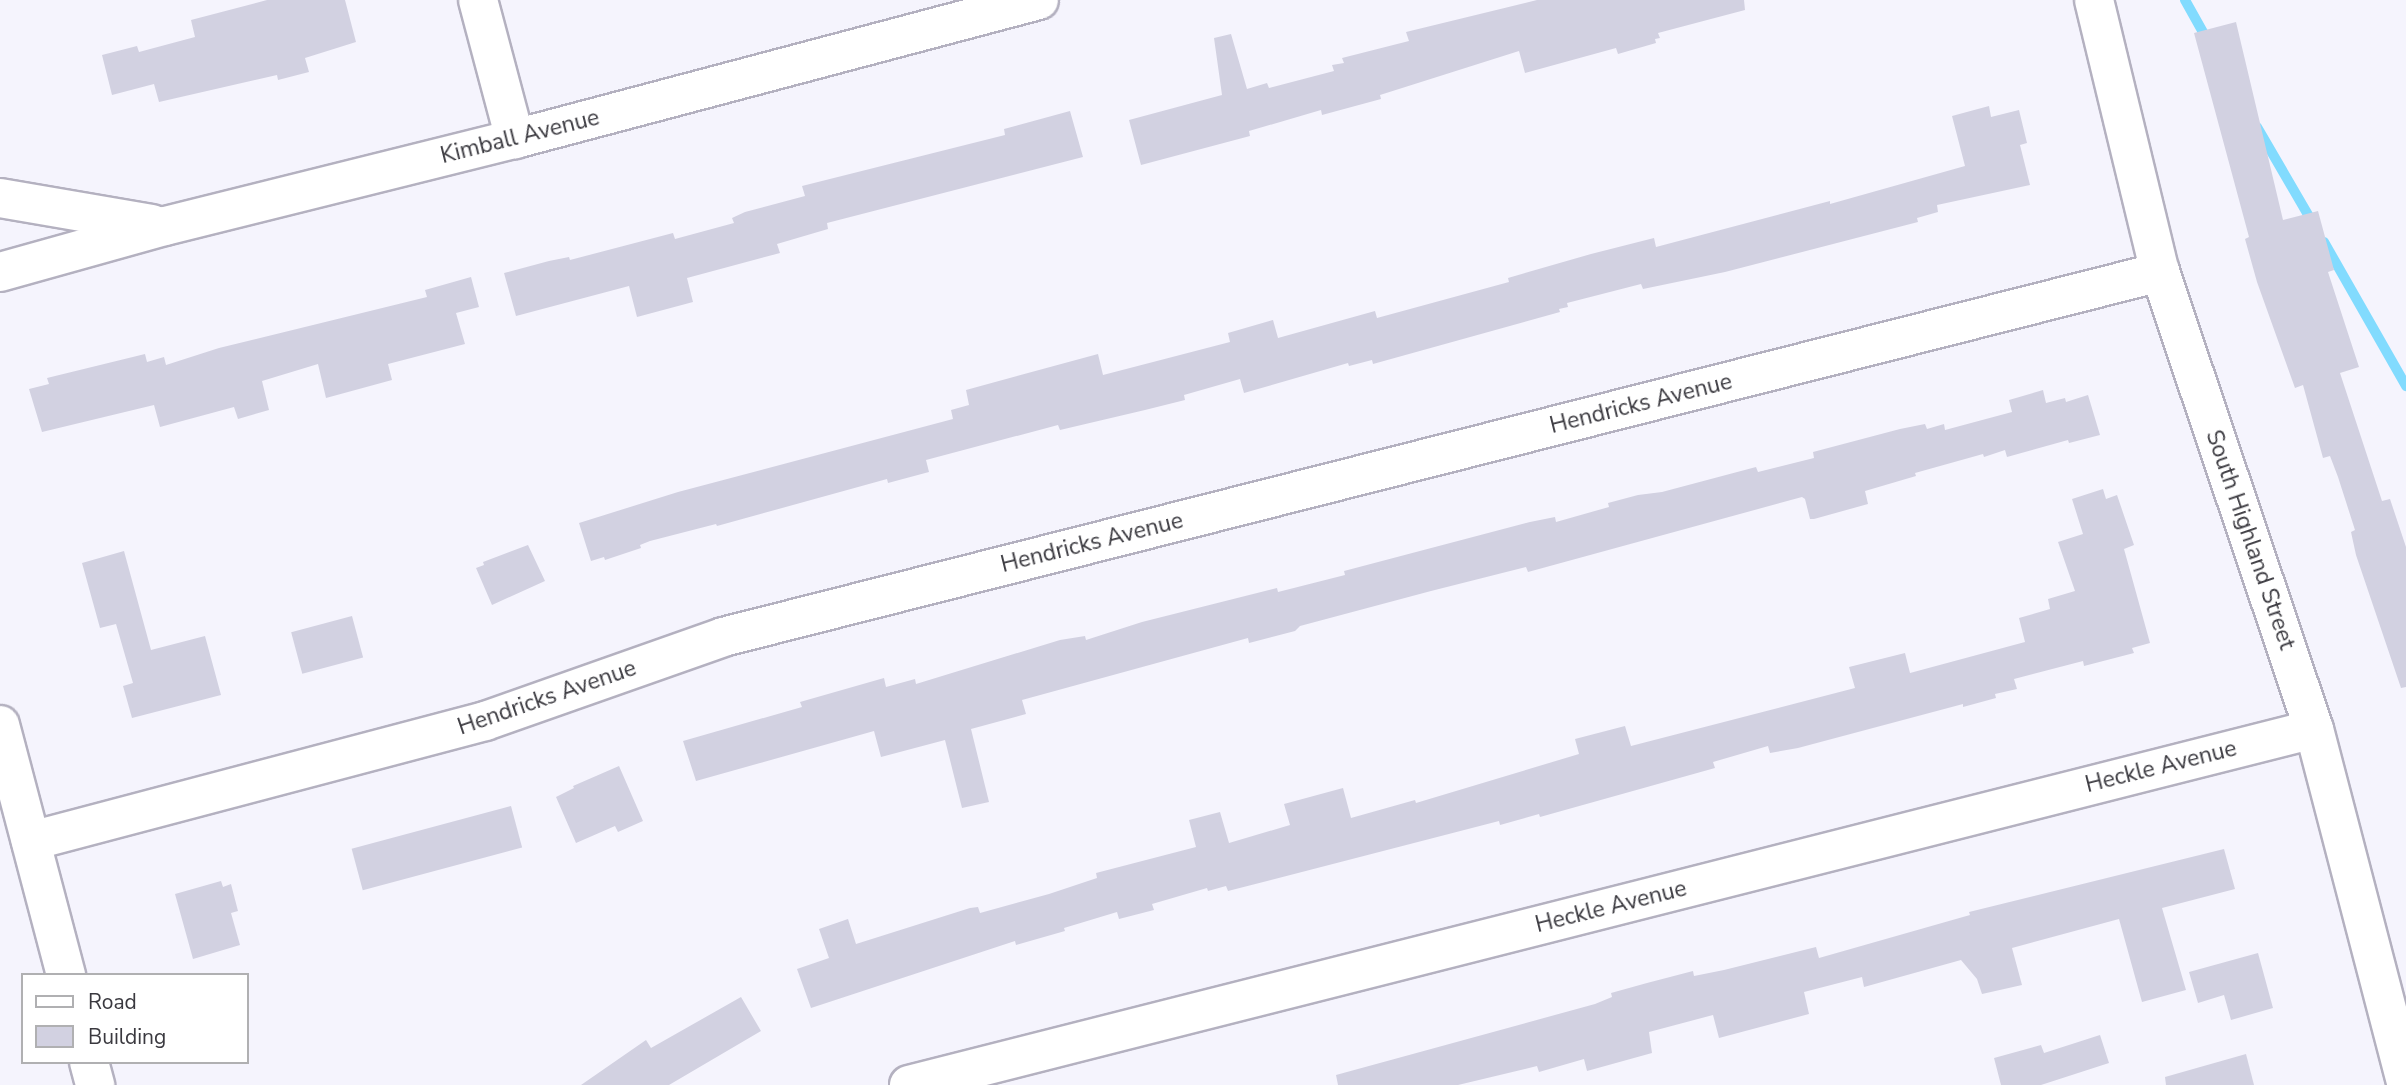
<!DOCTYPE html>
<style>
body{margin:0}
#map{position:relative;width:2406px;height:1085px;overflow:hidden;background:#f5f4fd;font-family:"Nunito Sans",sans-serif}
div>[style]{position:absolute}
.stream>*{height:10px;margin:-5px;padding:0 5px;transform-origin:5px;border-radius:5px;background:#82dbfe}
.building>*{inset:0;background:#d2d1e1;transform-origin:0 0}
.roads{filter:drop-shadow(2px 0 #b4b1c0) drop-shadow(-2px 0 #b4b1c0) drop-shadow(0 2px #b4b1c0) drop-shadow(0 -2px #b4b1c0)}
.minor>*{height:38px;margin:-19px;padding:0 19px;transform-origin:19px;border-radius:19px;background:#fff}
.secondary>*{height:38px;margin:-19px;padding:0 19px;transform-origin:19px;border-radius:19px;background:#fff}
span{translate:-50% -50%;white-space:nowrap;text-align:center;line-height:1.15;-webkit-text-stroke:5px #fff;paint-order:stroke}
.street-label{font-size:23px;color:#3a393f}
.legend{position:absolute;left:21px;top:973px;width:228px;height:91px;box-sizing:border-box;background:#fff;border:2px solid #b0b0b2;margin:0;padding:9px 12px;list-style:none;font-size:21px;color:#3a393f}
.legend li{display:flex;align-items:center;gap:14px;height:35px}
.legend b{width:35px;border:2px solid #b0b0b2}
</style>
<div id="map">
<div class="stream">
<div style="left:2185px;top:0;width:49px;rotate:60.8deg"></div>
<div style="left:2257px;top:127px;width:113px;rotate:59.8deg"></div>
<div style="left:2324px;top:242px;width:166px;rotate:60.3deg"></div>
</div>
<div class="building">
<div style="clip-path:polygon(267px 0,345px 0,356px 42px,305px 58px,309px 72px,278px 80px,277px 75px,159px 102px,154px 84px,112px 95px,102px 55px,137px 46px,139px 52px,195px 37px,191px 20px)"></div>
<div style="clip-path:polygon(1537px 0,1744px 0,1745px 10px,1658px 33px,1660px 38px,1655px 39px,1656px 43px,1618px 54px,1616px 48px,1525px 73px,1519px 51px,1380px 95px,1381px 99px,1322px 115px,1321px 110px,1249px 131px,1250px 136px,1141px 165px,1129px 120px,1222px 95px,1214px 38px,1231px 34px,1247px 89px,1267px 83px,1269px 88px,1334px 71px,1332px 65px,1344px 63px,1342px 58px,1409px 41px,1406px 32px)"></div>
<div style="clip-path:polygon(2236px 22px,2283px 220px,2318px 211px,2334px 270px,2328px 272px,2359px 367px,2340px 373px,2382px 501px,2390px 499px,2406px 547px,2406px 687px,2401px 688px,2356px 555px,2351px 532px,2355px 530px,2338px 477px,2330px 456px,2323px 458px,2303px 385px,2295px 388px,2257px 282px,2245px 239px,2249px 237px,2194px 33px)"></div>
<div style="clip-path:polygon(1989px 106px,1991px 117px,2019px 110px,2027px 143px,2020px 145px,2030px 185px,1937px 205px,1938px 212px,1917px 218px,1918px 222px,1725px 272px,1643px 289px,1641px 284px,1567px 303px,1568px 307px,1559px 309px,1560px 312px,1373px 364px,1372px 360px,1349px 366px,1348px 363px,1244px 393px,1240px 379px,1184px 395px,1185px 400px,1145px 410px,1060px 430px,1058px 425px,926px 460px,929px 472px,888px 483px,887px 479px,717px 526px,716px 524px,650px 541px,640px 545px,641px 548px,605px 560px,604px 557px,591px 561px,579px 523px,678px 492px,953px 419px,951px 410px,969px 405px,966px 390px,1098px 354px,1103px 375px,1230px 342px,1228px 333px,1273px 320px,1278px 338px,1375px 311px,1377px 318px,1509px 282px,1508px 278px,1591px 254px,1654px 238px,1656px 247px,1830px 201px,1830px 204px,1965px 166px,1952px 116px)"></div>
<div style="clip-path:polygon(1070px 111px,1083px 157px,827px 223px,828px 229px,777px 244px,780px 253px,687px 278px,693px 302px,637px 317px,629px 286px,516px 316px,504px 273px,549px 261px,569px 257px,570px 260px,673px 233px,675px 239px,734px 223px,732px 218px,745px 212px,805px 196px,802px 186px,1005px 135px,1004px 129px)"></div>
<div style="clip-path:polygon(471px 277px,479px 307px,456px 313px,465px 344px,388px 364px,392px 380px,326px 398px,318px 364px,262px 381px,269px 410px,238px 419px,234px 407px,160px 427px,154px 405px,42px 432px,29px 389px,49px 384px,47px 378px,145px 354px,147px 362px,164px 357px,166px 365px,219px 348px,427px 297px,425px 290px)"></div>
<div style="clip-path:polygon(2043px 390px,2046px 403px,2065px 398px,2066px 402px,2088px 395px,2100px 435px,2069px 443px,2068px 440px,2007px 457px,2005px 450px,1984px 457px,1983px 454px,1915px 473px,1916px 476px,1865px 491px,1868px 504px,1814px 519px,1810px 519px,1805px 499px,1802px 497px,1528px 572px,1526px 567px,1431px 591px,1300px 626px,1295px 631px,1249px 643px,1248px 638px,1022px 700px,1026px 714px,971px 729px,989px 802px,962px 808px,945px 740px,881px 757px,874px 731px,696px 781px,683px 741px,802px 707px,800px 702px,884px 678px,886px 687px,915px 679px,916px 684px,1060px 640px,1085px 636px,1086px 640px,1142px 622px,1277px 588px,1278px 592px,1345px 575px,1344px 571px,1530px 522px,1555px 517px,1556px 522px,1609px 507px,1608px 503px,1638px 495px,1662px 492px,1756px 467px,1758px 472px,1814px 458px,1813px 452px,1900px 429px,1925px 424px,1927px 429px,1944px 424px,1945px 430px,2012px 412px,2009px 400px)"></div>
<div style="clip-path:polygon(2103px 489px,2106px 499px,2117px 495px,2134px 545px,2124px 549px,2150px 643px,2132px 648px,2134px 653px,2084px 666px,2083px 661px,2014px 679px,2017px 689px,1995px 694px,1996px 698px,1963px 707px,1963px 704px,1798px 748px,1770px 753px,1768px 746px,1713px 762px,1715px 768px,1540px 817px,1539px 814px,1500px 825px,1499px 821px,1228px 891px,1226px 886px,1208px 891px,1207px 888px,1152px 904px,1154px 910px,1119px 919px,1117px 912px,1064px 928px,1065px 931px,1016px 945px,1015px 941px,811px 1008px,797px 969px,829px 958px,819px 929px,848px 919px,856px 944px,970px 908px,978px 907px,980px 913px,1049px 894px,1097px 878px,1096px 873px,1196px 847px,1189px 820px,1220px 812px,1229px 843px,1290px 825px,1284px 804px,1343px 788px,1351px 818px,1415px 800px,1416px 803px,1579px 754px,1575px 739px,1625px 726px,1631px 746px,1855px 688px,1849px 667px,1905px 653px,1910px 673px,2025px 642px,2019px 618px,2050px 609px,2048px 599px,2075px 591px,2058px 542px,2083px 534px,2072px 499px)"></div>
<div style="clip-path:polygon(528px 545px,545px 581px,492px 605px,476px 568px,484px 565px,483px 562px)"></div>
<div style="clip-path:polygon(124px 551px,151px 650px,205px 636px,221px 695px,132px 718px,123px 686px,133px 683px,116px 624px,100px 628px,82px 563px)"></div>
<div style="left:352px;top:616px;width:43px;height:63px;rotate:75deg"></div>
<div style="clip-path:polygon(619px 766px,643px 821px,618px 832px,615px 826px,576px 843px,556px 797px,574px 788px,573px 786px)"></div>
<div style="left:511px;top:806px;width:43px;height:165px;rotate:75deg"></div>
<div style="clip-path:polygon(2224px 849px,2235px 889px,2162px 908px,2186px 990px,2142px 1002px,2119px 919px,2012px 948px,2022px 985px,1982px 994px,1977px 979px,1961px 960px,1864px 987px,1862px 977px,1804px 992px,1809px 1014px,1719px 1038px,1713px 1015px,1649px 1032px,1652px 1053px,1587px 1071px,1584px 1059px,1539px 1072px,1537px 1066px,1458px 1085px,1338px 1085px,1336px 1075px,1595px 1004px,1612px 997px,1611px 993px,1647px 983px,1693px 971px,1694px 976px,1724px 970px,1816px 947px,1819px 958px,1970px 915px,1969px 912px)"></div>
<div style="clip-path:polygon(221px 881px,223px 887px,231px 884px,238px 911px,231px 913px,240px 945px,193px 959px,175px 894px)"></div>
<div style="clip-path:polygon(2258px 953px,2273px 1008px,2231px 1020px,2224px 995px,2198px 1003px,2189px 972px)"></div>
<div style="clip-path:polygon(741px 997px,761px 1031px,669px 1085px,581px 1085px,646px 1040px,651px 1048px)"></div>
<div style="clip-path:polygon(2100px 1035px,2109px 1063px,2041px 1085px,2001px 1085px,1994px 1058px,2041px 1045px,2044px 1053px)"></div>
<div style="clip-path:polygon(2246px 1054px,2254px 1085px,2166px 1085px,2165px 1077px)"></div>
</div>
<div class="roads">
<div class="minor">
<div style="left:478px;top:0;width:144px;rotate:75.1deg"></div>
<div style="left:2094px;top:0;width:280px;rotate:76.4deg"></div>
<div style="left:2160px;top:272px;width:482px;rotate:71.4deg"></div>
<div style="left:2314px;top:729px;width:364px;rotate:75.4deg"></div>
<div style="left:31px;top:841px;width:470px;rotate:-14.8deg"></div>
<div style="left:485px;top:721px;width:252px;rotate:-19.4deg"></div>
<div style="left:723px;top:637px;width:1483px;rotate:-14.25deg"></div>
<div style="left:909px;top:1085px;width:1449px;rotate:-14.22deg"></div>
</div>
<div class="secondary">
<div style="left:0;top:198px;width:154px;rotate:9.7deg"></div>
<div style="left:0;top:272px;width:171px;rotate:-15.6deg"></div>
<div style="left:165px;top:226px;width:361px;rotate:-14deg"></div>
<div style="left:515px;top:139px;width:542px;rotate:-14.86deg"></div>
<div style="left:0;top:725px;width:259px;rotate:75.2deg"></div>
<div style="left:89px;top:1062px;width:24px;rotate:75deg"></div>
</div>
</div>
<div class="street-label">
<span style="left:520px;top:137px;rotate:-14deg">Kimball Avenue</span>
<span style="left:1641px;top:404px;rotate:-14deg">Hendricks Avenue</span>
<span style="left:2250px;top:540px;rotate:71deg">South Highland Street</span>
<span style="left:1092px;top:543px;rotate:-14deg">Hendricks Avenue</span>
<span style="left:547px;top:698px;rotate:-19deg">Hendricks Avenue</span>
<span style="left:2161px;top:767px;rotate:-14deg">Heckle Avenue</span>
<span style="left:1611px;top:907px;rotate:-14deg">Heckle Avenue</span>
</div>
<ul class="legend">
<li><b style="height:9px;background:#fff"></b>Road</li>
<li><b style="height:19px;background:#d2d1e1"></b>Building</li>
</ul>
</div>
